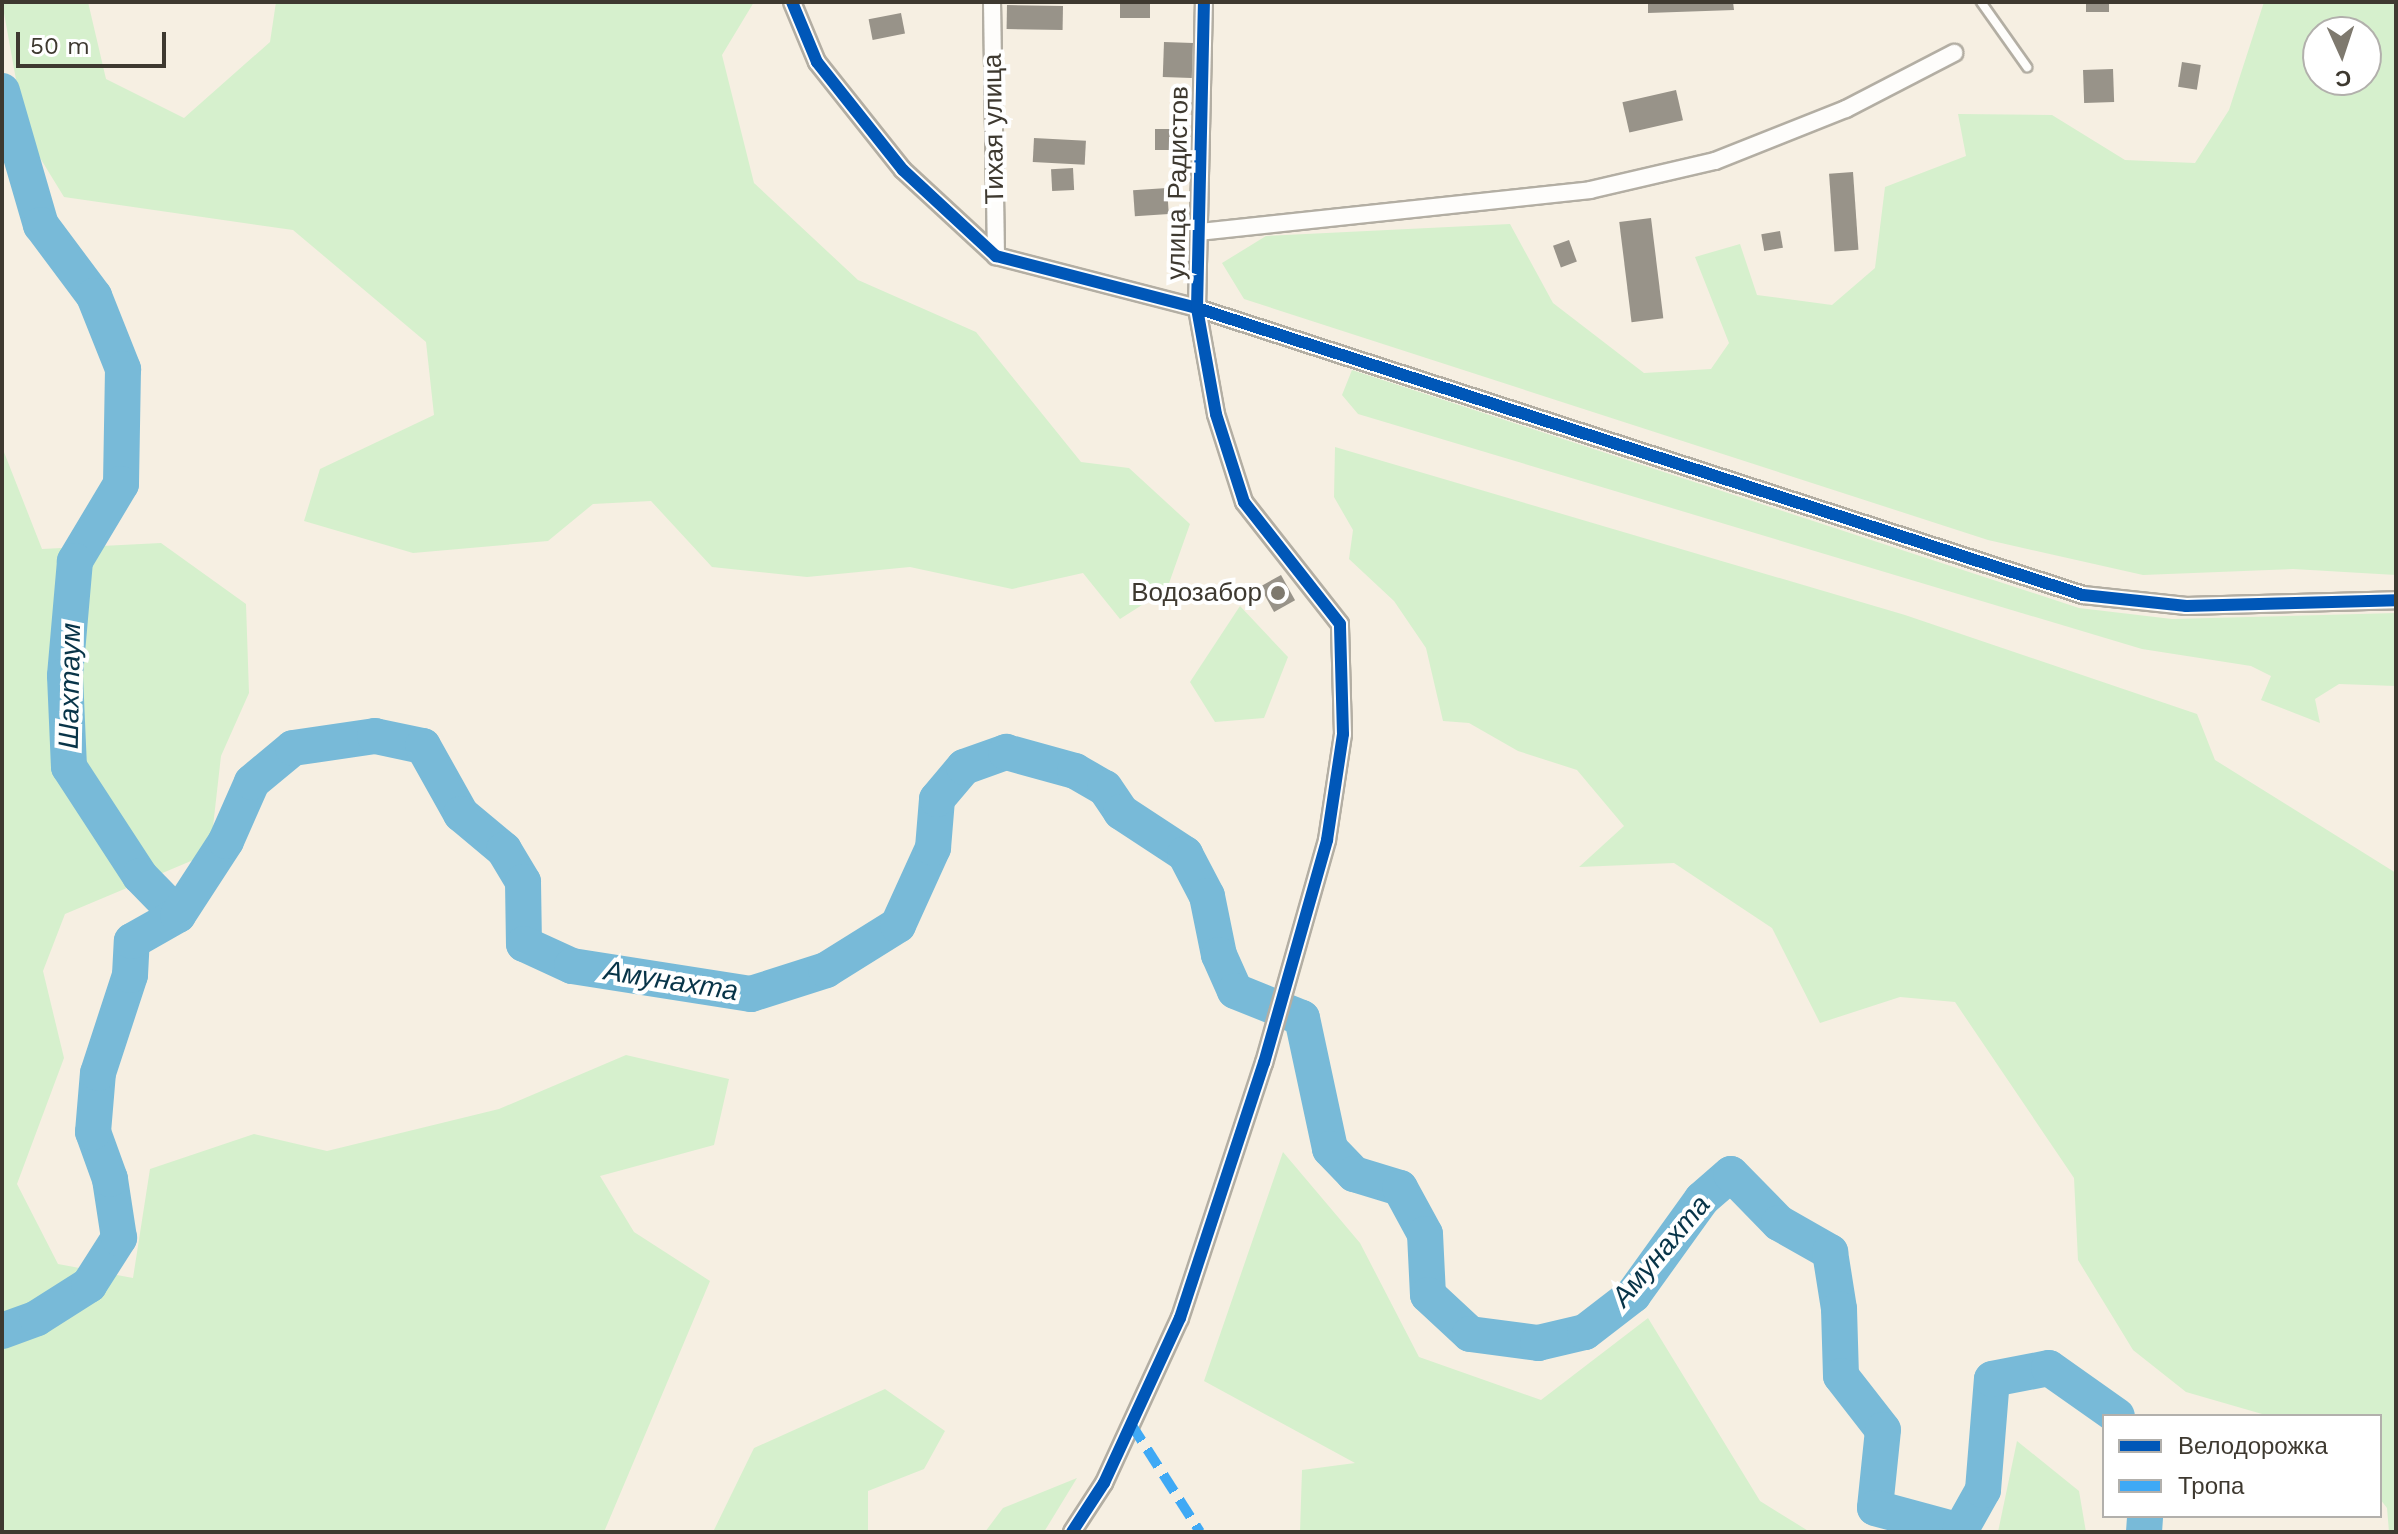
<!DOCTYPE html>
<meta charset="utf-8">
<style>
body{margin:0}
#map{position:relative;width:2398px;height:1534px;overflow:hidden;background:#f6efe2;font-family:"Work Sans",sans-serif}
div>[style]{position:absolute}
.green>*{inset:0;background:#d6f0cd}
.river>*{height:36px;margin:-18px;padding:0 18px;transform-origin:18px;border-radius:18px;background:#78bad8}
.building>*{inset:0;background:#989389;transform-origin:0 0}
.roads{filter:drop-shadow(2px 0 #b3aea3) drop-shadow(-2px 0 #b3aea3) drop-shadow(0 2px #b3aea3) drop-shadow(0 -2px #b3aea3)}
.service>*{height:8px;margin:-4px;padding:0 4px;transform-origin:4px;border-radius:4px;background:#fefdfb}
.minor>*{height:16px;margin:-8px;padding:0 8px;transform-origin:8px;border-radius:8px;background:#fefdfb}
.quiet>*{height:10px;margin-top:-5px;transform-origin:0;background:repeating-linear-gradient(90deg,#3fa9f5 0 20px,transparent 0 30px)}
.cycleway>*{height:12px;margin:-6px;padding:0 6px;transform-origin:6px;border-radius:6px;background:#0057b8}
.dots>*{width:22px;height:22px;translate:-50% -50%;box-sizing:border-box;border:4px solid #fff;border-radius:50%}
span{translate:-50% -50%;white-space:nowrap;text-align:center;line-height:1.15;-webkit-text-stroke:8px #fff;paint-order:stroke}
.street-label{font-size:26px;color:#3e3930}
.poi-label{font-size:26px;color:#3e3930}
.right{translate:-100% -50%;text-align:right}
.water-label{font-size:28px;color:#083448;font-style:italic}
.frame{position:absolute;inset:0;border:4px solid #3e3930;pointer-events:none}
.legend{position:absolute;left:2102px;top:1414px;width:280px;height:104px;box-sizing:border-box;background:#fff;border:2px solid #b2b0ac;margin:0;padding:10px 14px;list-style:none;font-size:24px;color:#3e3930}
.legend li{display:flex;align-items:center;gap:16px;height:40px}
.legend b{width:40px;border:2px solid #b2b0ac}
.north{position:absolute;left:2302px;top:16px;width:80px;height:80px;box-sizing:border-box;background:#fff;border:2px solid #b2b0ac;border-radius:50%;rotate:177deg;font-size:22px;font-weight:700;line-height:32px;text-align:center;color:#3e3930}
.north::after{content:'';display:block;margin:auto;width:28px;height:36px;background:#7e796e;clip-path:polygon(50% 0,100% 100%,50% 72%,0 100%)}
.scale{position:absolute;left:16px;top:32px;width:150px;height:36px;box-sizing:border-box;border:4px solid #3e3930;border-top:0;padding-left:10px;font-size:24px;line-height:28px;white-space:nowrap;color:#3e3930;-webkit-text-stroke:6px #fff;paint-order:stroke}
</style>
<div id="map">
<div class="green">
<div style="clip-path:polygon(2px 2px,88px 2px,106px 79px,184px 118px,270px 42px,276px 2px,754px 2px,722px 55px,754px 183px,858px 280px,976px 332px,1081px 462px,1129px 468px,1190px 524px,1167px 589px,1120px 619px,1083px 573px,1012px 589px,910px 567px,807px 577px,712px 567px,651px 501px,593px 504px,548px 541px,413px 553px,304px 521px,320px 469px,434px 415px,426px 342px,293px 230px,64px 197px,26px 135px)"></div>
<div style="clip-path:polygon(evenodd,2264px 2px,2396px 2px,2396px 575px,2293px 569px,2143px 575px,1988px 540px,1244px 299px,1222px 263px,1266px 236px,1510px 224px,1553px 303px,1644px 373px,1711px 369px,1729px 343px,1695px 257px,1740px 244px,1757px 295px,1832px 305px,1875px 268px,1885px 187px,1966px 156px,1958px 114px,2052px 115px,2125px 160px,2195px 163px,2229px 110px,2264px 2px,2366px 32px,2366px 80px,2318px 80px,2318px 32px,2366px 32px)"></div>
<div style="clip-path:polygon(1352px 370px,2079px 608px,2172px 619px,2396px 613px,2396px 686px,2339px 684px,2315px 699px,2320px 723px,2261px 700px,2271px 676px,2251px 666px,2142px 649px,1358px 414px,1342px 395px)"></div>
<div style="clip-path:polygon(2px 447px,42px 549px,161px 543px,246px 604px,249px 693px,221px 756px,210px 853px,65px 914px,43px 971px,64px 1058px,17px 1184px,58px 1264px,133px 1278px,150px 1169px,254px 1134px,327px 1151px,499px 1109px,626px 1055px,729px 1079px,714px 1145px,600px 1176px,634px 1232px,710px 1281px,604px 1532px,2px 1532px)"></div>
<div style="clip-path:polygon(1335px 447px,1905px 615px,2197px 714px,2215px 760px,2396px 873px,2396px 1532px,2389px 1532px,2387px 1508px,2380px 1499px,2380px 1416px,2269px 1416px,2186px 1392px,2133px 1350px,2078px 1260px,2074px 1178px,1955px 1002px,1900px 997px,1820px 1023px,1772px 928px,1674px 863px,1579px 867px,1624px 826px,1577px 770px,1518px 751px,1469px 723px,1443px 721px,1426px 648px,1394px 601px,1349px 559px,1353px 530px,1334px 497px)"></div>
<div style="clip-path:polygon(1240px 606px,1288px 657px,1264px 718px,1215px 722px,1190px 682px)"></div>
<div style="clip-path:polygon(1283px 1152px,1360px 1243px,1419px 1357px,1541px 1400px,1648px 1318px,1760px 1501px,1810px 1532px,1300px 1532px,1302px 1470px,1355px 1463px,1204px 1381px)"></div>
<div style="clip-path:polygon(885px 1389px,945px 1431px,924px 1469px,868px 1491px,868px 1532px,713px 1532px,754px 1448px)"></div>
<div style="clip-path:polygon(2017px 1441px,2079px 1491px,2086px 1532px,1998px 1532px)"></div>
<div style="clip-path:polygon(1077px 1478px,1044px 1532px,985px 1532px,1003px 1508px)"></div>
</div>
<div class="river">
<div style="left:2px;top:91px;width:140px;rotate:73.8deg"></div>
<div style="left:41px;top:225px;width:89px;rotate:53.3deg"></div>
<div style="left:94px;top:296px;width:79px;rotate:68.3deg"></div>
<div style="left:123px;top:369px;width:115px;rotate:91deg"></div>
<div style="left:121px;top:484px;width:90px;rotate:120.9deg"></div>
<div style="left:75px;top:561px;width:115px;rotate:95deg"></div>
<div style="left:65px;top:676px;width:91px;rotate:87.5deg"></div>
<div style="left:69px;top:767px;width:130px;rotate:56.9deg"></div>
<div style="left:140px;top:876px;width:54px;rotate:45.7deg"></div>
<div style="left:2px;top:1331px;width:37px;rotate:-20deg"></div>
<div style="left:37px;top:1318px;width:62px;rotate:-32.4deg"></div>
<div style="left:89px;top:1285px;width:56px;rotate:-57.4deg"></div>
<div style="left:119px;top:1238px;width:60px;rotate:-98.7deg"></div>
<div style="left:110px;top:1179px;width:50px;rotate:-109.9deg"></div>
<div style="left:93px;top:1132px;width:59px;rotate:-85.2deg"></div>
<div style="left:98px;top:1073px;width:103px;rotate:-71.9deg"></div>
<div style="left:130px;top:975px;width:34px;rotate:-87deg"></div>
<div style="left:132px;top:941px;width:53px;rotate:-29.5deg"></div>
<div style="left:178px;top:915px;width:88px;rotate:-57deg"></div>
<div style="left:226px;top:841px;width:64px;rotate:-66.2deg"></div>
<div style="left:252px;top:782px;width:53px;rotate:-39.7deg"></div>
<div style="left:293px;top:748px;width:83px;rotate:-8.3deg"></div>
<div style="left:375px;top:736px;width:49px;rotate:11.8deg"></div>
<div style="left:423px;top:746px;width:78px;rotate:60.8deg"></div>
<div style="left:461px;top:814px;width:56px;rotate:39.9deg"></div>
<div style="left:504px;top:850px;width:37px;rotate:59deg"></div>
<div style="left:523px;top:882px;width:62px;rotate:89.1deg"></div>
<div style="left:524px;top:944px;width:53px;rotate:24.6deg"></div>
<div style="left:572px;top:966px;width:181px;rotate:8.9deg"></div>
<div style="left:751px;top:994px;width:79px;rotate:-17.7deg"></div>
<div style="left:826px;top:970px;width:85px;rotate:-32deg"></div>
<div style="left:898px;top:925px;width:85px;rotate:-65.6deg"></div>
<div style="left:933px;top:848px;width:49px;rotate:-85.3deg"></div>
<div style="left:937px;top:799px;width:42px;rotate:-49.8deg"></div>
<div style="left:964px;top:767px;width:45px;rotate:-19.7deg"></div>
<div style="left:1006px;top:752px;width:72px;rotate:15.4deg"></div>
<div style="left:1075px;top:771px;width:34px;rotate:30deg"></div>
<div style="left:1105px;top:788px;width:29px;rotate:56deg"></div>
<div style="left:1121px;top:812px;width:77px;rotate:33.3deg"></div>
<div style="left:1185px;top:854px;width:47px;rotate:62.4deg"></div>
<div style="left:1207px;top:896px;width:60px;rotate:78.5deg"></div>
<div style="left:1219px;top:955px;width:39px;rotate:66deg"></div>
<div style="left:1235px;top:991px;width:72px;rotate:21.9deg"></div>
<div style="left:1302px;top:1018px;width:134px;rotate:77.9deg"></div>
<div style="left:1330px;top:1149px;width:35px;rotate:46deg"></div>
<div style="left:1354px;top:1174px;width:48px;rotate:16.9deg"></div>
<div style="left:1400px;top:1188px;width:52px;rotate:61.5deg"></div>
<div style="left:1425px;top:1234px;width:61px;rotate:87.2deg"></div>
<div style="left:1428px;top:1295px;width:57px;rotate:42.9deg"></div>
<div style="left:1470px;top:1334px;width:69px;rotate:7.5deg"></div>
<div style="left:1538px;top:1343px;width:48px;rotate:-13.2deg"></div>
<div style="left:1585px;top:1332px;width:61px;rotate:-37.6deg"></div>
<div style="left:1633px;top:1295px;width:118px;rotate:-54.3deg"></div>
<div style="left:1702px;top:1199px;width:38px;rotate:-41deg"></div>
<div style="left:1731px;top:1174px;width:69px;rotate:45.6deg"></div>
<div style="left:1779px;top:1223px;width:59px;rotate:29.6deg"></div>
<div style="left:1830px;top:1252px;width:58px;rotate:81deg"></div>
<div style="left:1839px;top:1309px;width:67px;rotate:88.3deg"></div>
<div style="left:1841px;top:1376px;width:68px;rotate:52.1deg"></div>
<div style="left:1883px;top:1430px;width:78px;rotate:95.9deg"></div>
<div style="left:1875px;top:1508px;width:88px;rotate:15.1deg"></div>
<div style="left:1960px;top:1531px;width:47px;rotate:-60.7deg"></div>
<div style="left:1983px;top:1490px;width:111px;rotate:-85.4deg"></div>
<div style="left:1992px;top:1379px;width:58px;rotate:-10.9deg"></div>
<div style="left:2049px;top:1368px;width:83px;rotate:35.2deg"></div>
<div style="left:2144px;top:1532px;width:16px;rotate:-86deg"></div>
</div>
<div class="building">
<div style="left:1120px;top:2px;width:30px;height:16px"></div>
<div style="clip-path:polygon(1648px 2px,1733px 2px,1734px 10px,1648px 13px)"></div>
<div style="left:2086px;top:2px;width:23px;height:10px"></div>
<div style="left:1007px;top:5px;width:56px;height:24px;rotate:1deg"></div>
<div style="left:901px;top:13px;width:21px;height:33px;rotate:79deg"></div>
<div style="left:1164px;top:42px;width:29px;height:35px;rotate:2deg"></div>
<div style="left:2182px;top:62px;width:19px;height:25px;rotate:9deg"></div>
<div style="left:2113px;top:69px;width:33px;height:30px;rotate:88deg"></div>
<div style="left:1676px;top:90px;width:31px;height:55px;rotate:77deg"></div>
<div style="left:1179px;top:129px;width:21px;height:24px;rotate:90deg"></div>
<div style="left:1034px;top:138px;width:52px;height:24px;rotate:3deg"></div>
<div style="left:1073px;top:168px;width:22px;height:22px;rotate:87deg"></div>
<div style="left:1853px;top:172px;width:78px;height:24px;rotate:86deg"></div>
<div style="left:1167px;top:188px;width:26px;height:34px;rotate:86deg"></div>
<div style="left:1651px;top:218px;width:101px;height:32px;rotate:83deg"></div>
<div style="left:1780px;top:231px;width:17px;height:19px;rotate:80deg"></div>
<div style="left:1569px;top:240px;width:23px;height:17px;rotate:70deg"></div>
<div style="left:1281px;top:575px;width:29px;height:24px;rotate:61deg"></div>
</div>
<div class="roads">
<div class="service">
<div style="left:1981px;top:2px;width:80px;rotate:54.7deg"></div>
</div>
<div class="minor">
<div style="left:792px;top:2px;width:65px;rotate:67.4deg"></div>
<div style="left:817px;top:62px;width:138px;rotate:51.5deg"></div>
<div style="left:903px;top:170px;width:127px;rotate:42.8deg"></div>
<div style="left:996px;top:256px;width:208px;rotate:14.5deg"></div>
<div style="left:1197px;top:308px;width:931px;rotate:17.95deg"></div>
<div style="left:2083px;top:595px;width:104px;rotate:6.1deg"></div>
<div style="left:2186px;top:606px;width:210px;rotate:-1.6deg"></div>
<div style="left:992px;top:2px;width:254px;rotate:89.1deg"></div>
<div style="left:1199px;top:232px;width:393px;rotate:-6.1deg"></div>
<div style="left:1590px;top:190px;width:128px;rotate:-13.1deg"></div>
<div style="left:1715px;top:161px;width:141px;rotate:-21.7deg"></div>
<div style="left:1846px;top:109px;width:122px;rotate:-27.4deg"></div>
<div style="left:1072px;top:1532px;width:59px;rotate:-56.9deg"></div>
<div style="left:1104px;top:1483px;width:182px;rotate:-65.3deg"></div>
<div style="left:1180px;top:1318px;width:268px;rotate:-71.8deg"></div>
<div style="left:1264px;top:1063px;width:232px;rotate:-74.2deg"></div>
<div style="left:1327px;top:840px;width:107px;rotate:-81.4deg"></div>
<div style="left:1343px;top:734px;width:110px;rotate:-91.6deg"></div>
<div style="left:1340px;top:624px;width:155px;rotate:-128.2deg"></div>
<div style="left:1244px;top:502px;width:92px;rotate:-107.7deg"></div>
<div style="left:1216px;top:414px;width:108px;rotate:-100.2deg"></div>
<div style="left:1197px;top:308px;width:306px;rotate:-88.7deg"></div>
</div>
</div>
<div class="quiet">
<div style="left:1131px;top:1424px;width:128px;rotate:57.4deg"></div>
</div>
<div class="cycleway">
<div style="left:792px;top:2px;width:65px;rotate:67.4deg"></div>
<div style="left:817px;top:62px;width:138px;rotate:51.5deg"></div>
<div style="left:903px;top:170px;width:127px;rotate:42.8deg"></div>
<div style="left:996px;top:256px;width:208px;rotate:14.5deg"></div>
<div style="left:1197px;top:308px;width:931px;rotate:17.95deg"></div>
<div style="left:2083px;top:595px;width:104px;rotate:6.1deg"></div>
<div style="left:2186px;top:606px;width:210px;rotate:-1.6deg"></div>
<div style="left:1072px;top:1532px;width:59px;rotate:-56.9deg"></div>
<div style="left:1104px;top:1483px;width:182px;rotate:-65.3deg"></div>
<div style="left:1180px;top:1318px;width:268px;rotate:-71.8deg"></div>
<div style="left:1264px;top:1063px;width:232px;rotate:-74.2deg"></div>
<div style="left:1327px;top:840px;width:107px;rotate:-81.4deg"></div>
<div style="left:1343px;top:734px;width:110px;rotate:-91.6deg"></div>
<div style="left:1340px;top:624px;width:155px;rotate:-128.2deg"></div>
<div style="left:1244px;top:502px;width:92px;rotate:-107.7deg"></div>
<div style="left:1216px;top:414px;width:108px;rotate:-100.2deg"></div>
<div style="left:1197px;top:308px;width:306px;rotate:-88.7deg"></div>
</div>
<div class="dots">
<div style="left:1278px;top:593px;background:#7e796e"></div>
</div>
<div class="street-label">
<span style="left:994px;top:129px;rotate:-91deg">Тихая улица</span>
<span style="left:1178px;top:183px;rotate:-89deg">улица Радистов</span>
</div>
<div class="poi-label">
<span class="right" style="left:1262px;top:593px">Водозабор</span>
</div>
<div class="water-label">
<span style="left:70px;top:686px;rotate:-89deg">Шахтаум</span>
<span style="left:671px;top:981px;rotate:9deg">Амунахта</span>
<span style="left:1661px;top:1251px;rotate:-50deg">Амунахта</span>
</div>
<div class="frame"></div>
<ul class="legend">
<li><b style="height:10px;background:#0057b8"></b>Велодорожка</li>
<li><b style="height:10px;background:#3fa9f5"></b>Тропа</li>
</ul>
<div class="north">С</div>
<div class="scale">50 m</div>
</div>
